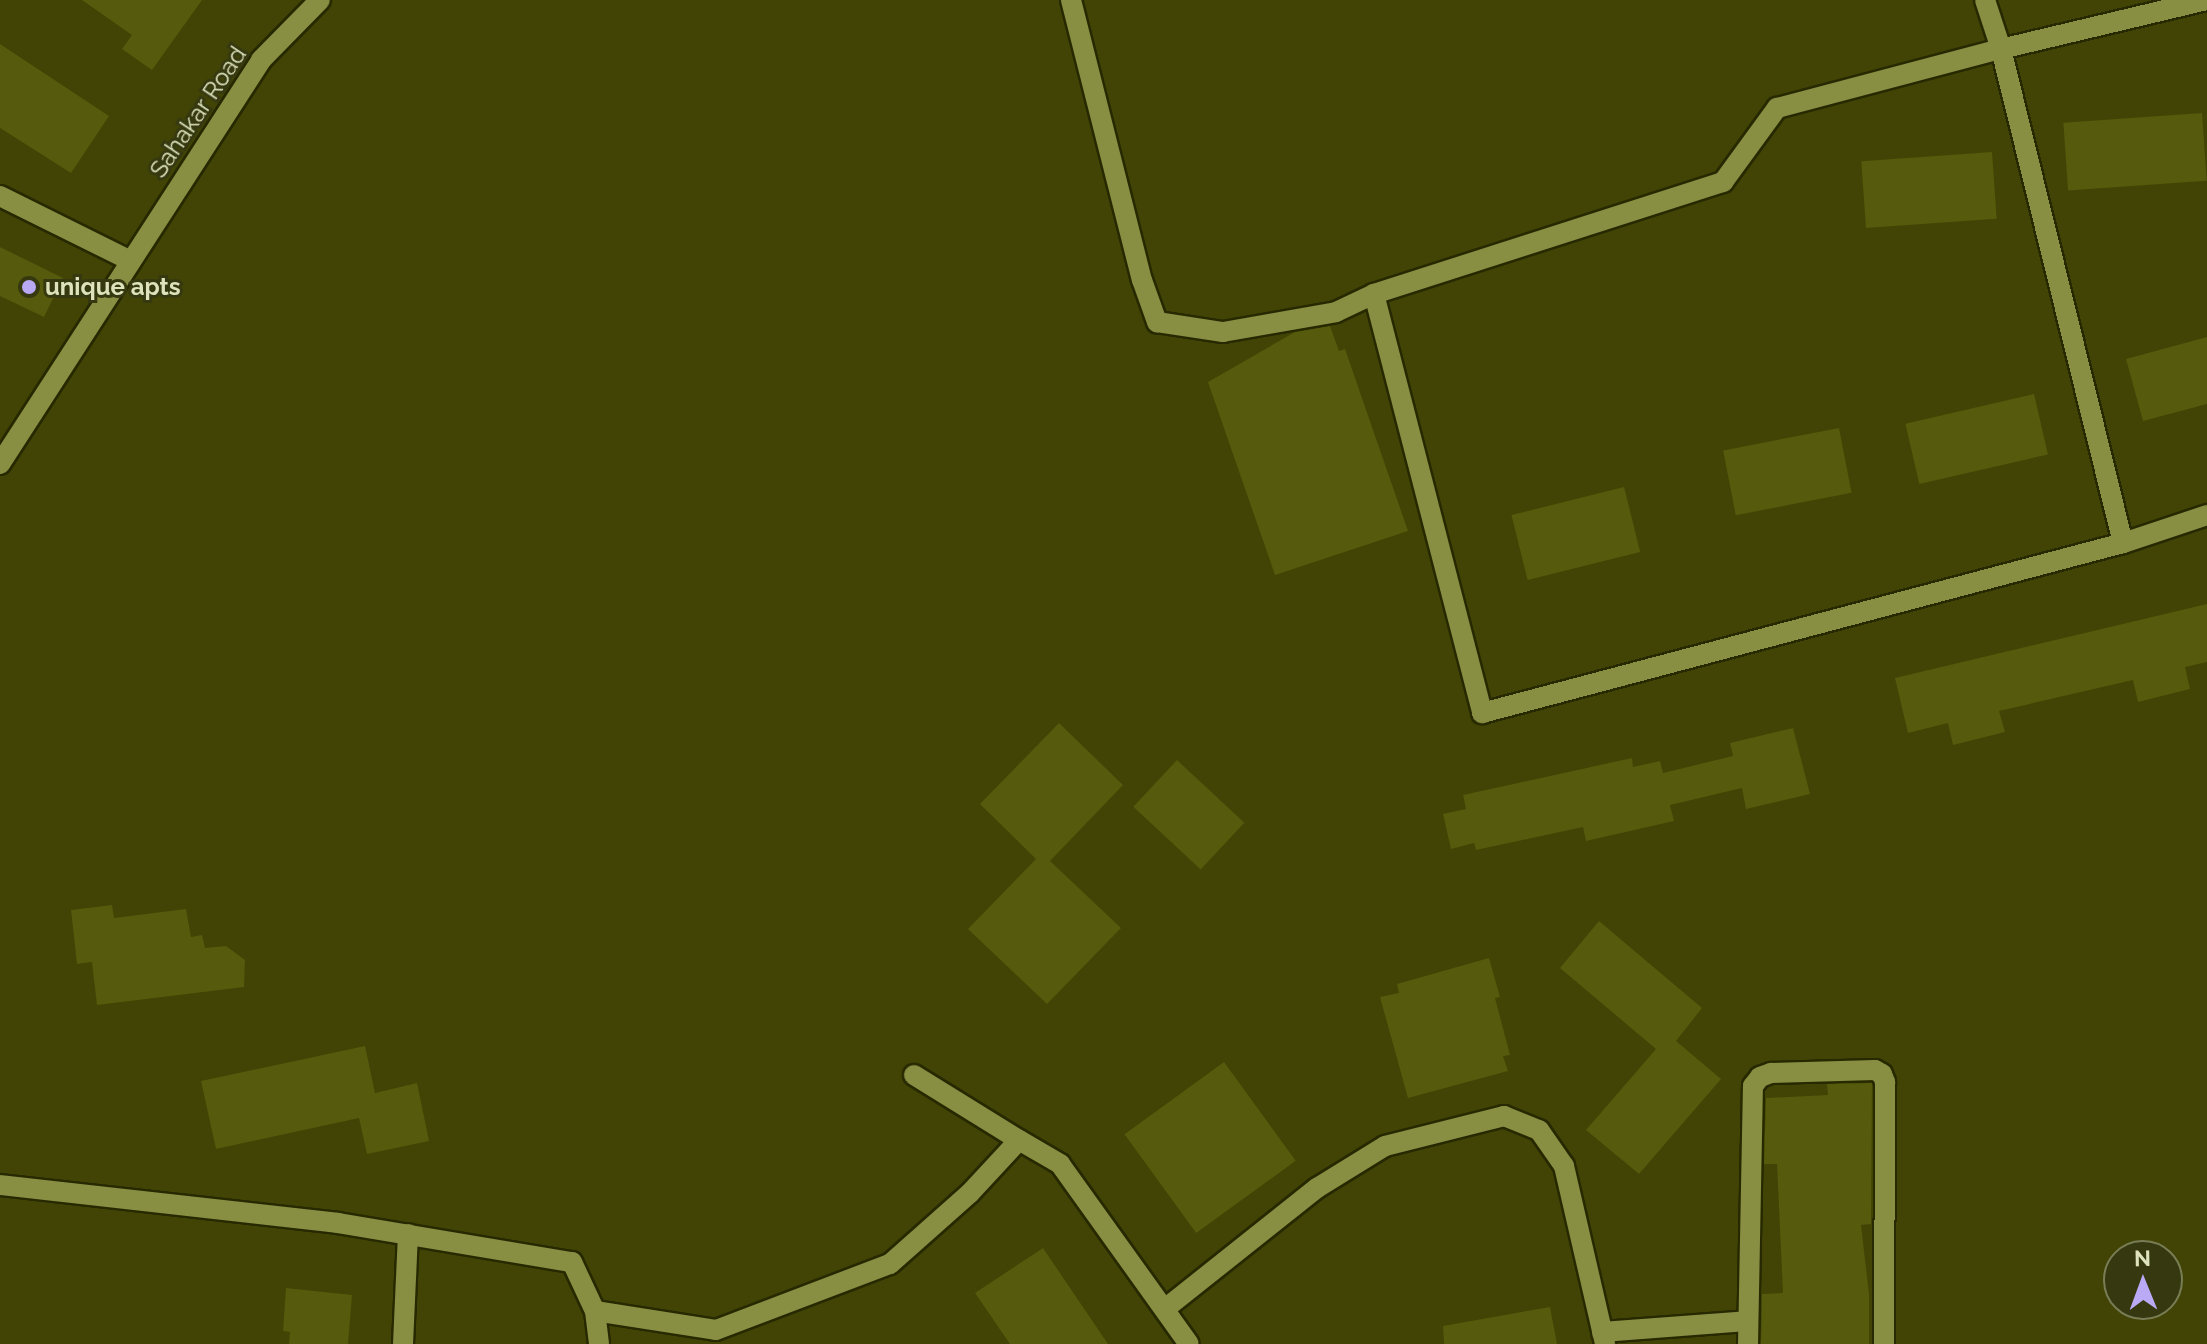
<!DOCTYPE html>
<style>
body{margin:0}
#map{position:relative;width:2207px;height:1344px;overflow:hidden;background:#414404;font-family:Raleway,sans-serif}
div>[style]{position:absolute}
.building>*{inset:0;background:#555a0c;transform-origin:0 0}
.roads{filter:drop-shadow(2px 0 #272900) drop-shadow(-2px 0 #272900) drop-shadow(0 2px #272900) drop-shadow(0 -2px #272900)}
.street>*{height:20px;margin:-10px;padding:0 10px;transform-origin:10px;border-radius:10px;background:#888e42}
.secondary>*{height:20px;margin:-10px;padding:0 10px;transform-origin:10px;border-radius:10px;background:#888e42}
.dots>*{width:22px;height:22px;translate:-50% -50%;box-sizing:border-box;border:4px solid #363910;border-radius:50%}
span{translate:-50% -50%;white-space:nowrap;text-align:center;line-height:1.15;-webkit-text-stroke:6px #363910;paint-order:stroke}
.street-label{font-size:24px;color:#dee3bd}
.poi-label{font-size:24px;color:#dee3bd;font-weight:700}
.left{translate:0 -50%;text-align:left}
.north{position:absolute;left:2103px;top:1240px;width:80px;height:80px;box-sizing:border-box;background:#363910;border:2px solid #797d55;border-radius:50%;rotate:359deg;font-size:22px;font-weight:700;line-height:32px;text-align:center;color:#dee3bd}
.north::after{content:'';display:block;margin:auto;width:28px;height:36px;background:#baaaf6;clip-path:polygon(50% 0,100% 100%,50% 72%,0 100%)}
</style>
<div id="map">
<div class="building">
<div style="clip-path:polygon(82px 0,202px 0,152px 70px,122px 49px,132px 35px)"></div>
<div style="clip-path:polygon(0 44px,109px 116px,71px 173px,0 128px)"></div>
<div style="left:2202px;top:113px;width:68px;height:139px;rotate:86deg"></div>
<div style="left:1992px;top:152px;width:67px;height:131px;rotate:86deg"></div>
<div style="clip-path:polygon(0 247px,63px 278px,44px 317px,0 296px)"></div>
<div style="clip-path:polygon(1330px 326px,1339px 351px,1345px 349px,1408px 531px,1275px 575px,1208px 382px,1295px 332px)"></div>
<div style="clip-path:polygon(2207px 337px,2207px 404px,2143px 421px,2126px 359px)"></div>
<div style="left:2034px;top:394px;width:62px;height:132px;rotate:77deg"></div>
<div style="left:1839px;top:428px;width:66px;height:118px;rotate:79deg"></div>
<div style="left:1624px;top:487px;width:67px;height:116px;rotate:76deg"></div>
<div style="clip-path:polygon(2207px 604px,2207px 662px,2185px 667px,2190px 689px,2138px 702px,2133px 680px,1999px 711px,2005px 732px,1953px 745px,1948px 723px,1908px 733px,1895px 678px)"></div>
<div style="clip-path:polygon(1059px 723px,1123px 785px,1050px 861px,1121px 928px,1047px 1004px,968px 929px,1036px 859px,980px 804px)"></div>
<div style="clip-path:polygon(1793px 728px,1810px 794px,1746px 809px,1742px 788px,1670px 805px,1674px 821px,1586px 841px,1583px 827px,1476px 850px,1474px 843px,1451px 849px,1443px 814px,1466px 809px,1463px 795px,1632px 758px,1633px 767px,1660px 761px,1663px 773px,1733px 756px,1730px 743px)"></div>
<div style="left:1177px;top:760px;width:92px;height:64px;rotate:43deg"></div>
<div style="clip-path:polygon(112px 905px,114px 918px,186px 909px,191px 937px,202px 935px,205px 948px,226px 946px,245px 960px,244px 987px,97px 1005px,92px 962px,77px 964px,71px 910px)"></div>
<div style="clip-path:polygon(1599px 921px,1702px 1008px,1676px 1041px,1721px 1079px,1639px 1174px,1586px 1130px,1656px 1049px,1560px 968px)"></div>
<div style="clip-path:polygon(1489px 958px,1500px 997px,1495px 998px,1510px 1055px,1503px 1056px,1508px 1071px,1408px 1098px,1380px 997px,1399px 993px,1397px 984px)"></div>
<div style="clip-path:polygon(365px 1046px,375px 1093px,417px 1083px,429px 1141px,367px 1154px,359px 1118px,216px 1149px,201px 1081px)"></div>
<div style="left:1224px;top:1062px;width:122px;height:123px;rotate:54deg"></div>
<div style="clip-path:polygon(1872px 1083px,1871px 1224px,1861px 1225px,1869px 1294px,1869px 1344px,1761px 1344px,1762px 1294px,1783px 1293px,1777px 1164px,1764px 1164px,1766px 1098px,1828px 1095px,1827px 1084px)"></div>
<div style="clip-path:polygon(1043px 1248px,1108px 1344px,1010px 1344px,975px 1293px)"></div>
<div style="clip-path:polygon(286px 1288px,352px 1295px,348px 1344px,289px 1344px,290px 1332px,283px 1331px)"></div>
<div style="clip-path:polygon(1550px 1307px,1557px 1344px,1444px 1344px,1443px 1326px)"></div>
</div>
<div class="roads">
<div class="street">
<div style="left:1071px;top:0;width:289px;rotate:75.8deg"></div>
<div style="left:1142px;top:280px;width:45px;rotate:70.3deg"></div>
<div style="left:1157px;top:322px;width:67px;rotate:8.6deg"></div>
<div style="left:1223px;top:332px;width:115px;rotate:-10deg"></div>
<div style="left:1336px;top:312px;width:42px;rotate:-25.3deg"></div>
<div style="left:1374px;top:294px;width:433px;rotate:75.5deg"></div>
<div style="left:1482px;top:713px;width:663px;rotate:-14.85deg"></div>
<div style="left:2123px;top:543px;width:89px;rotate:-18.4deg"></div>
<div style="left:1985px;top:0;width:52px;rotate:71.9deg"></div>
<div style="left:2001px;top:49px;width:509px;rotate:76.13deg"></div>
<div style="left:0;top:196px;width:146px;rotate:26.4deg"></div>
<div style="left:1374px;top:294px;width:367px;rotate:-17.8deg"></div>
<div style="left:1723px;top:182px;width:92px;rotate:-53.9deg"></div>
<div style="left:1777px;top:108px;width:232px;rotate:-14.8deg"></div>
<div style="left:2001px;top:49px;width:212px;rotate:-13.4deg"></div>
<div style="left:914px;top:1075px;width:123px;rotate:31.8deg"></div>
<div style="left:0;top:1185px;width:340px;rotate:6.4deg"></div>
<div style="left:338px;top:1223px;width:237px;rotate:9.5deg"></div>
<div style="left:572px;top:1262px;width:54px;rotate:64.9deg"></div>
<div style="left:595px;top:1311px;width:122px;rotate:8.9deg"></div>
<div style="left:716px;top:1330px;width:186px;rotate:-20.8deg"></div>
<div style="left:890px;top:1264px;width:107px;rotate:-41.6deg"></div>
<div style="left:970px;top:1193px;width:72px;rotate:-47.2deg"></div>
<div style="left:1019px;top:1140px;width:48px;rotate:30.3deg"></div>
<div style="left:1060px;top:1164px;width:221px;rotate:54.4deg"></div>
<div style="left:1166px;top:1308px;width:193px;rotate:-38.5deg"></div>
<div style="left:1317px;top:1188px;width:80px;rotate:-31.7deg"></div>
<div style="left:1385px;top:1146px;width:123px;rotate:-14.1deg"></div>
<div style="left:1504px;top:1116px;width:38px;rotate:22deg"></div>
<div style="left:1539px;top:1130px;width:44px;rotate:55.2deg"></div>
<div style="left:1564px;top:1166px;width:183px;rotate:77deg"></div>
<div style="left:595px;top:1311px;width:33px;rotate:83deg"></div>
<div style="left:1602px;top:1332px;width:145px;rotate:-4.3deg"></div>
<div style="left:403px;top:1344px;width:110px;rotate:-87.4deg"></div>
<div style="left:1748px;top:1344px;width:258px;rotate:-88.9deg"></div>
<div style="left:1753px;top:1086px;width:11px;rotate:-52deg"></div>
<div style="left:1760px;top:1077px;width:12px;rotate:-20deg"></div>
<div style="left:1771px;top:1073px;width:104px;rotate:-1.7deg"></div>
<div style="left:1875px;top:1070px;width:8px;rotate:30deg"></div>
<div style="left:1882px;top:1074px;width:9px;rotate:69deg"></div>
<div style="left:1885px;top:1082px;width:262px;rotate:90.2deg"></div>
</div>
<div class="secondary">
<div style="left:0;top:464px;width:481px;rotate:-57.1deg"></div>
<div style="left:261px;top:60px;width:84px;rotate:-45.5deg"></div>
</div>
</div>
<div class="dots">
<div style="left:29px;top:287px;background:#baaaf6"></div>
</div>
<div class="street-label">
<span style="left:198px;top:112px;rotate:-56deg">Sahakar Road</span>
</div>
<div class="poi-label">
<span class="left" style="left:45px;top:287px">unique apts</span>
</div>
<div class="north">N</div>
</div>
